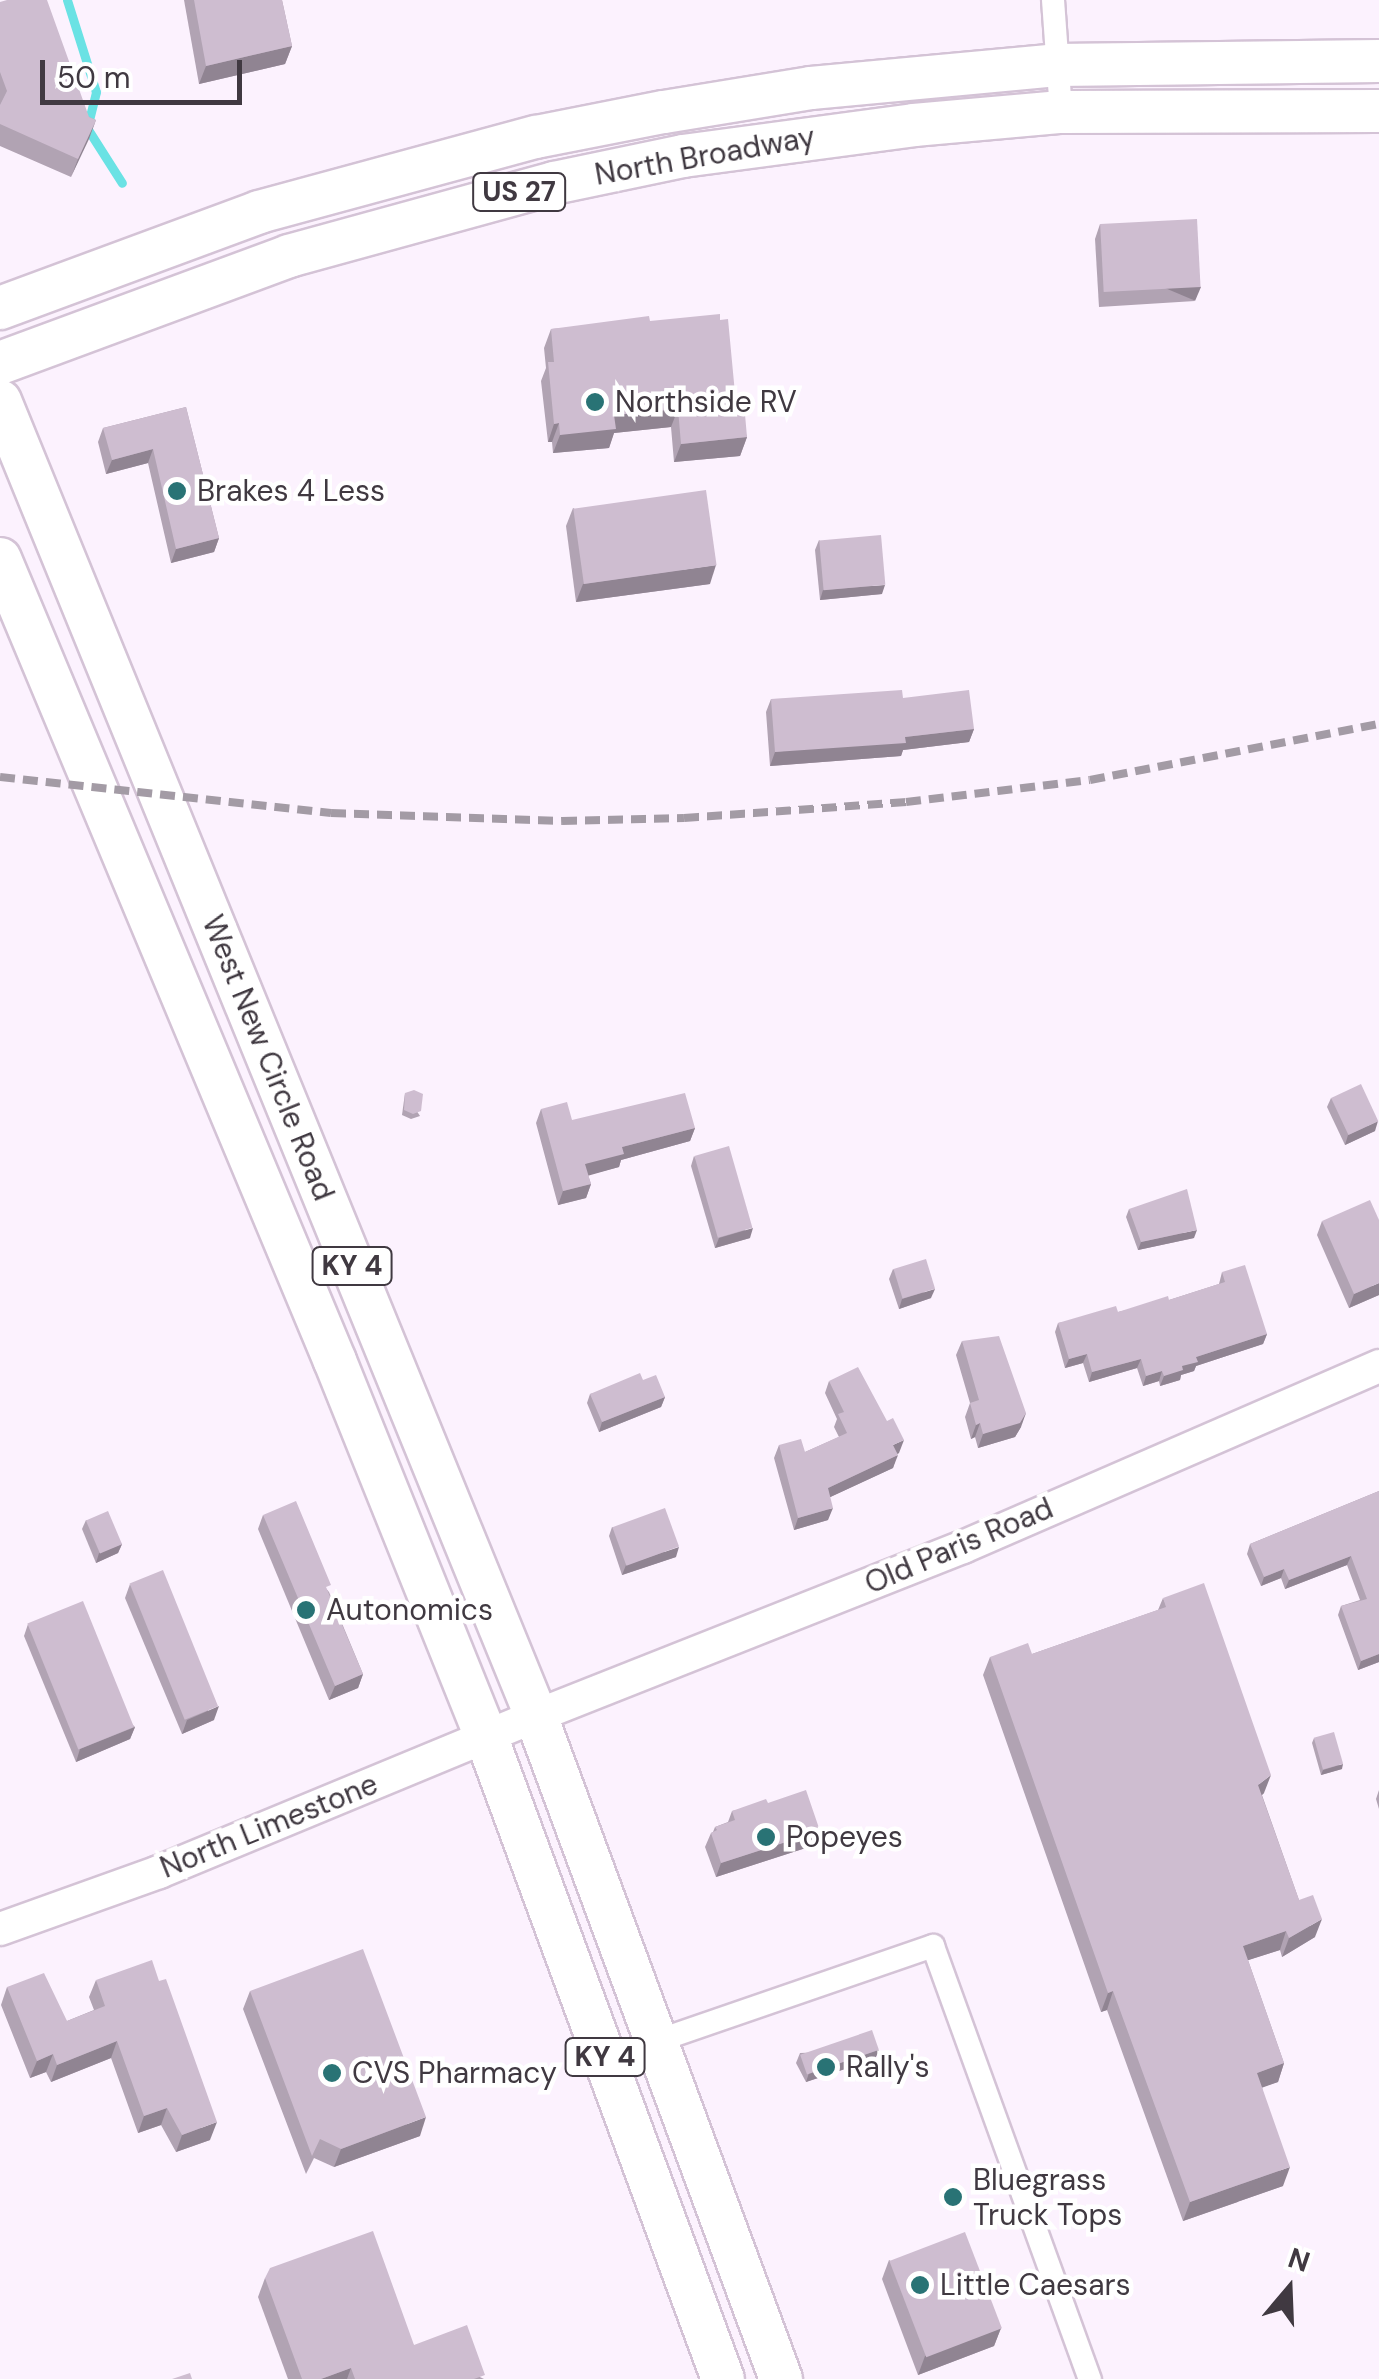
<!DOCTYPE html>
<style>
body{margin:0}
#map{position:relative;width:1379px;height:2379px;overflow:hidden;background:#fcf2fe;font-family:"DM Sans",sans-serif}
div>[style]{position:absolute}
.stream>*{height:9px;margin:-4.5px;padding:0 4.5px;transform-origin:4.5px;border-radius:4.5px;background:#6ae2e4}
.roads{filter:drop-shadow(2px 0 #d4c3d6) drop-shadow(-2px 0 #d4c3d6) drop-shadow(0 2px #d4c3d6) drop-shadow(0 -2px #d4c3d6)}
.street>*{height:22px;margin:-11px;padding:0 11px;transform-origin:11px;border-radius:11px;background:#fff}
.secondary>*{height:32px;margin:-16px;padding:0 16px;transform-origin:16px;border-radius:16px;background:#fff}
.highway>*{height:42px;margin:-21px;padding:0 21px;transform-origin:21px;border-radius:21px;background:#fff}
.rail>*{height:8px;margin-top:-4px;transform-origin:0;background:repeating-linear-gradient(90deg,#a39ba5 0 15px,transparent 0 23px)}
.wall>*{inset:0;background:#b1a3b3}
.shaded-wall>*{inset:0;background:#908492;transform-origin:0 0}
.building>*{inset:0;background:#cebdd0;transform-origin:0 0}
.dots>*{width:28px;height:28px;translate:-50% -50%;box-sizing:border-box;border:5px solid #fff;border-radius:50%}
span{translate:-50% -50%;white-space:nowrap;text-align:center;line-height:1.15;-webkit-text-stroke:9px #fff;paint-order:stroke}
.shield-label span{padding:2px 8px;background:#fff;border:2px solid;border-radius:8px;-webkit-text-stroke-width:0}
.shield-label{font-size:28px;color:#403941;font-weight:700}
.street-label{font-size:30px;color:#403941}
.poi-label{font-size:30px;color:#403941}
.left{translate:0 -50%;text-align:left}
.north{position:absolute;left:1239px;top:2239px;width:100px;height:100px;-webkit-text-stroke:8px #fff;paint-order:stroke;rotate:19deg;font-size:28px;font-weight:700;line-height:40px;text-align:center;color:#403941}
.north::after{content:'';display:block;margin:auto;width:35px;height:45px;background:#403941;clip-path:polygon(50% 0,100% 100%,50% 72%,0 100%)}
.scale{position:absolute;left:40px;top:60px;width:202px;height:45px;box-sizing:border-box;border:5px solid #403941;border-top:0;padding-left:12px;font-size:30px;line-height:35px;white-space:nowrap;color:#403941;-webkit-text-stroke:8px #fff;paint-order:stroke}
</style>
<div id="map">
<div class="stream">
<div style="left:67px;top:0;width:96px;rotate:72.5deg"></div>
<div style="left:96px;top:92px;width:37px;rotate:104deg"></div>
<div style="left:87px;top:128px;width:65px;rotate:57.5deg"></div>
</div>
<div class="roads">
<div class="street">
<div style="left:1053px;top:0;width:112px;rotate:85.9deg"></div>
<div style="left:657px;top:2041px;width:292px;rotate:-19deg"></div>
<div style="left:933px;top:1946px;width:461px;rotate:70.1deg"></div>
</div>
<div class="secondary">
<div style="left:0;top:1929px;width:169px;rotate:-19.7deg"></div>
<div style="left:159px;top:1872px;width:408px;rotate:-22.5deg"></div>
<div style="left:536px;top:1716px;width:459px;rotate:-21.6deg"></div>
<div style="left:963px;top:1547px;width:454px;rotate:-23.5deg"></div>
</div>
<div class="highway">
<div style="left:0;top:308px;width:276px;rotate:-20.3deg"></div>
<div style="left:259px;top:212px;width:287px;rotate:-15.2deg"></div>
<div style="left:536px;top:137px;width:130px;rotate:-11.1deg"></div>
<div style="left:664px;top:112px;width:149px;rotate:-9.3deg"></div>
<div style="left:811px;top:88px;width:247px;rotate:-5.3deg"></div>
<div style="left:1057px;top:65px;width:322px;rotate:-0.7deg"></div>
<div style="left:0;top:363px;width:308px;rotate:-20.3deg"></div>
<div style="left:289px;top:256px;width:275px;rotate:-15.4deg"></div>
<div style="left:554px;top:183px;width:132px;rotate:-11.8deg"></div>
<div style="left:683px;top:156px;width:233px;rotate:-7.6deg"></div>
<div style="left:914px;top:125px;width:148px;rotate:-5.1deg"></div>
<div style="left:1061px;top:112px;width:318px;rotate:-0.2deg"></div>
<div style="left:0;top:401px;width:1420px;rotate:67.82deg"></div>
<div style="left:536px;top:1716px;width:707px;rotate:69.72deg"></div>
<div style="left:0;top:559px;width:869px;rotate:67.33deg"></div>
<div style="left:335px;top:1361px;width:404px;rotate:68.1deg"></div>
<div style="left:486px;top:1736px;width:685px;rotate:69.77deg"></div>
</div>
</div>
<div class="rail">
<div style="left:0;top:777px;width:333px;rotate:6.2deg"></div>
<div style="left:331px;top:813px;width:231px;rotate:2deg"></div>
<div style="left:562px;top:821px;width:122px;rotate:-1.4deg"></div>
<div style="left:684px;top:818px;width:223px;rotate:-4.1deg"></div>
<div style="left:906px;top:802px;width:185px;rotate:-6.8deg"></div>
<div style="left:1090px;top:780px;width:294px;rotate:-11deg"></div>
</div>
<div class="wall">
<div style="clip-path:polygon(184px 0,282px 0,292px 46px,285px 64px,199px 84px)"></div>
<div style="clip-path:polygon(0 2px,89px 117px,96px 120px,71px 177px,0 146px)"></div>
<div style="clip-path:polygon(1100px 224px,1195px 301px,1099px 307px,1095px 239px)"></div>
<div style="clip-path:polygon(650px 321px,736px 404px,747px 437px,740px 456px,674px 462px,671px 427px,614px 433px,609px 448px,553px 453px,552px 442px,548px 442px,541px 381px,546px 368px,544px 348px,551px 329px)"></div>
<div style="clip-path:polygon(186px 407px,219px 538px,214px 552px,171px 563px,148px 463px,106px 474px,98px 442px,103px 428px)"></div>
<div style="clip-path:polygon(573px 508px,710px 584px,576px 602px,566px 526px)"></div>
<div style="clip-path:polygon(819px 540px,882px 594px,820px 600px,815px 550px)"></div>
<div style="clip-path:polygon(903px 698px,974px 729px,969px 742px,903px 750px,901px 756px,770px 766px,766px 712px,771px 699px)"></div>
<div style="clip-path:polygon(405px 1093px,420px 1116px,411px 1119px,402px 1115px)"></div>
<div style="clip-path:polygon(1331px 1098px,1375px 1131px,1345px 1145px,1327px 1107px)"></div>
<div style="clip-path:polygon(541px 1109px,572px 1120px,695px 1128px,690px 1141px,621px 1160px,619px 1167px,588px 1175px,591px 1184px,586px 1198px,558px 1205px,536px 1123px)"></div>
<div style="clip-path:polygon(694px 1156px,750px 1238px,715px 1248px,691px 1166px)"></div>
<div style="clip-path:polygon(1129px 1209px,1194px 1238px,1138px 1250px,1126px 1217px)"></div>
<div style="clip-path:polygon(1322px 1221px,1379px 1295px,1349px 1308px,1317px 1235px)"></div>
<div style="clip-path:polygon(893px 1269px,931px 1298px,899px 1309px,889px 1279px)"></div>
<div style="clip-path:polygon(1222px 1272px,1267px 1334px,1263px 1344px,1196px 1366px,1194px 1371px,1181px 1375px,1180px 1380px,1160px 1386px,1159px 1381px,1143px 1386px,1137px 1368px,1089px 1382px,1083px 1363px,1065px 1368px,1055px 1332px,1058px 1323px,1118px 1312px,1169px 1300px,1219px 1284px)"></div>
<div style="clip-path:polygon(962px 1341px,1021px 1427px,1015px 1437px,978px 1448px,975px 1437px,971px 1439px,965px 1417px,970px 1403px,956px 1355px)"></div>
<div style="clip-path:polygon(643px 1380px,665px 1397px,661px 1407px,599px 1432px,587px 1403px,590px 1394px)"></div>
<div style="clip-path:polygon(829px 1381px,899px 1453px,897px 1454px,893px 1468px,830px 1497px,828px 1520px,794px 1530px,774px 1458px,779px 1445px,805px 1452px,839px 1437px,834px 1427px,837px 1419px,825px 1393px)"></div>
<div style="clip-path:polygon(1379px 1491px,1379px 1662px,1358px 1670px,1338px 1615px,1341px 1606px,1360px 1600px,1347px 1565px,1285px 1589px,1281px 1578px,1261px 1586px,1247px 1554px,1250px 1544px)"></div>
<div style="clip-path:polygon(263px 1515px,329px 1592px,363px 1674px,358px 1688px,329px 1700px,258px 1529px)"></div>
<div style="clip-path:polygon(86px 1520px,122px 1544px,118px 1553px,96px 1563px,82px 1529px)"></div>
<div style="clip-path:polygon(612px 1527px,676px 1557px,622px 1575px,609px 1536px)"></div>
<div style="clip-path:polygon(130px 1584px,214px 1720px,182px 1734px,125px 1598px)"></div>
<div style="clip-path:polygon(1163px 1598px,1264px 1793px,1262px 1795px,1299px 1900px,1315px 1937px,1282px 1957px,1280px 1950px,1248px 1960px,1284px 2063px,1278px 2082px,1262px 2087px,1283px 2186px,1183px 2221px,1107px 2010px,1101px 2012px,983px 1675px,990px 1657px,1032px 1654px,1158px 1610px)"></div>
<div style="clip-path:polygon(28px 1624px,135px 1727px,130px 1739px,76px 1762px,24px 1636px)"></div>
<div style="clip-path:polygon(1314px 1738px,1342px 1769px,1321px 1775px,1312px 1743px)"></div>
<div style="clip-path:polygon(1379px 1790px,1379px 1809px,1376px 1799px)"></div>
<div style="clip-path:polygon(768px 1803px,820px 1831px,815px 1845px,716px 1877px,705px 1847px,711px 1833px,713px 1832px,715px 1827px,728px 1822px,732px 1811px)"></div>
<div style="clip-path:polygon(96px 1980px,210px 2140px,176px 2152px,161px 2125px,138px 2133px,111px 2058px,51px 2082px,46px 2072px,30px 2078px,1px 2005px,7px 1987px,67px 2021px,94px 2010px,89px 1997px)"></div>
<div style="clip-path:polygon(250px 1991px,420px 2136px,334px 2167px,314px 2158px,306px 2174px,243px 2009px)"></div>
<div style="clip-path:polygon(879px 2050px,875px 2059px,806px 2082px,796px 2063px,800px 2053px)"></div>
<div style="clip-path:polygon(889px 2260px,1001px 2328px,994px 2346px,918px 2375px,882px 2279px)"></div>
<div style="clip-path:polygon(265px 2278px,414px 2345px,484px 2379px,288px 2379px,258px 2297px)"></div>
</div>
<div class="shaded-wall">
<div style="clip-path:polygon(292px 46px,285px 64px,199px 84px,206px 66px)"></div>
<div style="clip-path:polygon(96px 120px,89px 139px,71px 177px,78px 159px)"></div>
<div style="left:1201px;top:287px;width:15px;height:97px;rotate:113deg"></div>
<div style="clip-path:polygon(678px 409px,671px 427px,614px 433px,609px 448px,553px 453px,560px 435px,614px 415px)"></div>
<div style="clip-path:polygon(559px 423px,552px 442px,548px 442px,554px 424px)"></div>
<div style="clip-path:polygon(747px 437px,740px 456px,674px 462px,681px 444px)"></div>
<div style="clip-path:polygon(153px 449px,148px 463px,106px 474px,112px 460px)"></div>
<div style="clip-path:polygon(219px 538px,214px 552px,171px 563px,176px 549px)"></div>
<div style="clip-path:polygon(716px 565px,710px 584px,576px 602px,583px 584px)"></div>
<div style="clip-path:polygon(885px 585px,882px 594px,820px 600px,823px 590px)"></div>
<div style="clip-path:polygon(974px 729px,969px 742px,903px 750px,901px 756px,770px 766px,775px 752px)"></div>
<div style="clip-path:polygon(1378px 1121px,1375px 1131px,1345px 1145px,1348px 1135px)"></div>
<div style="clip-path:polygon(695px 1128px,690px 1141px,621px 1160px,619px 1167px,580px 1178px,585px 1164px,622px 1147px)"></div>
<div style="clip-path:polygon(591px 1184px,586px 1198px,558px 1205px,563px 1191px)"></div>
<div style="clip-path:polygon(753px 1228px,750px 1238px,715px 1248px,719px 1238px)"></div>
<div style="clip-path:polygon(1197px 1230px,1194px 1238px,1138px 1250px,1141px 1242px)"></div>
<div style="clip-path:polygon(1379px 1283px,1379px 1295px,1349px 1308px,1354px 1294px)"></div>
<div style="clip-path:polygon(935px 1289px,931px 1298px,899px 1309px,902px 1299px)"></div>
<div style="clip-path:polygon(1267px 1334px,1263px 1344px,1196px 1366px,1194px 1371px,1181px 1375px,1180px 1380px,1160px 1386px,1164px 1376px,1196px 1357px)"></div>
<div style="clip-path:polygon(1087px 1354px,1083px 1363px,1065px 1368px,1069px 1359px)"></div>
<div style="clip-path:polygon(1141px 1359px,1137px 1368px,1089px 1382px,1092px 1372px)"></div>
<div style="clip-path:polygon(1162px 1371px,1159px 1381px,1143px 1386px,1146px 1376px)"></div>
<div style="clip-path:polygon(665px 1397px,661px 1407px,599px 1432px,602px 1422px)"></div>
<div style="clip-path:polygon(1026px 1413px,1021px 1427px,1015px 1437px,978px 1448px,983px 1434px)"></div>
<div style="clip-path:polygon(980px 1423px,975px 1437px,971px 1439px,976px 1425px)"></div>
<div style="clip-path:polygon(904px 1440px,899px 1453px,889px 1458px,893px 1445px)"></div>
<div style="clip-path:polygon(898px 1455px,893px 1468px,824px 1500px,828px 1488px)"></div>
<div style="clip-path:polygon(833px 1508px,828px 1520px,794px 1530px,798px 1518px)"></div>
<div style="clip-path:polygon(122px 1544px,118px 1553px,96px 1563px,99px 1553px)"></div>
<div style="clip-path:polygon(679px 1547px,676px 1557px,622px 1575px,626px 1565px)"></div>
<div style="clip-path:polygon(1351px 1556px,1347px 1565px,1285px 1589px,1289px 1580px)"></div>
<div style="clip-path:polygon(1284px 1569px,1281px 1578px,1261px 1586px,1264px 1577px)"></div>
<div style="clip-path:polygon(1379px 1654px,1379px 1662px,1358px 1670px,1361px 1661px)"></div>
<div style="clip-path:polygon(363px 1674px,358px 1688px,329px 1700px,335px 1686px)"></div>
<div style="clip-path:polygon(219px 1706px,214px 1720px,182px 1734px,187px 1720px)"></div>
<div style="clip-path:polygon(135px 1727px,130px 1739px,76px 1762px,80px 1749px)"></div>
<div style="clip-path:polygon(1343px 1764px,1342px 1769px,1321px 1775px,1323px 1770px)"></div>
<div style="clip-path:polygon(1271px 1775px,1264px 1793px,1252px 1804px,1258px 1785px)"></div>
<div style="clip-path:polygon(820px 1831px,815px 1845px,716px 1877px,721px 1863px)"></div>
<div style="clip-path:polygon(1322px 1919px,1315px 1937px,1282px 1957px,1289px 1938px)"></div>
<div style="clip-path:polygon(1286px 1931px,1280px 1950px,1236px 1964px,1243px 1946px)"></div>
<div style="clip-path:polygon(1113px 1991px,1107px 2010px,1101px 2012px,1108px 1993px)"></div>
<div style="clip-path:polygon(117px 2041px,111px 2058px,51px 2082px,57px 2065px)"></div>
<div style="clip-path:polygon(879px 2050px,875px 2059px,806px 2082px,809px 2073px)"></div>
<div style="clip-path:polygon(53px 2054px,46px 2072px,30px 2078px,37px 2061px)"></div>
<div style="clip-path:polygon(1284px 2063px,1278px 2082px,1250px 2092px,1257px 2073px)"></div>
<div style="clip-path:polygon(167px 2108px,161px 2125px,138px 2133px,144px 2116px)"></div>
<div style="clip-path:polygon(426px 2117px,420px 2136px,334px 2167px,341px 2149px)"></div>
<div style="clip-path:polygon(217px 2122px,210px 2140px,176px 2152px,182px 2135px)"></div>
<div style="clip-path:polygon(1290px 2167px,1283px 2186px,1183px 2221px,1190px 2202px)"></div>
<div style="clip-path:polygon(1001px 2328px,994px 2346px,918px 2375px,925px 2356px)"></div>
<div style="clip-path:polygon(351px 2368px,347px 2379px,321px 2379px)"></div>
</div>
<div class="building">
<div style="clip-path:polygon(7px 0,47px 0,89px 117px,96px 120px,78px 159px,0 124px,0 105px,7px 91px,0 72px,0 2px)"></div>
<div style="clip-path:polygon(194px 0,282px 0,292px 46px,206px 66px)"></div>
<div style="left:1197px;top:219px;width:68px;height:97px;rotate:87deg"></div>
<div style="clip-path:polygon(720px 314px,720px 320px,728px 319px,736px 404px,744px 403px,747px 437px,681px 444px,678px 409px,614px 415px,616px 429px,560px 435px,559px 423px,554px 424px,548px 362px,554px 362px,551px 329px,649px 316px,650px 321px)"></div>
<div style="clip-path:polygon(186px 407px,219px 538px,176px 549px,153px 449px,112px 460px,103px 428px)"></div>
<div style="left:706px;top:490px;width:76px;height:134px;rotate:82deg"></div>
<div style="left:881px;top:535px;width:50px;height:62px;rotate:85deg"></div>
<div style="clip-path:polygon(902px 690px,903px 698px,969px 690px,974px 729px,905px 737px,906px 743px,775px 752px,771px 699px)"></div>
<div style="left:1361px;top:1084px;width:41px;height:33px;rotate:65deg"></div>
<div style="clip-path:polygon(414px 1090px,423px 1094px,421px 1111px,413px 1114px,404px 1110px,405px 1093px)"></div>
<div style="clip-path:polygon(685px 1093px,695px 1128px,622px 1147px,624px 1154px,585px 1164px,591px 1184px,563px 1191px,541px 1109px,567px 1102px,572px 1120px)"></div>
<div style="left:729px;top:1146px;width:85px;height:36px;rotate:74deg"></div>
<div style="clip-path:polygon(1187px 1189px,1197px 1230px,1141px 1242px,1129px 1209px)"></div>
<div style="clip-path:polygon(1370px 1200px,1379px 1220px,1379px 1283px,1354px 1294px,1322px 1221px)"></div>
<div style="left:926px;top:1259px;width:31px;height:34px;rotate:73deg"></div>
<div style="clip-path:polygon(1245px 1265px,1267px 1334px,1196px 1357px,1198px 1362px,1182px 1366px,1183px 1370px,1164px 1376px,1162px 1371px,1146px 1376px,1141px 1359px,1092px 1372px,1087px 1354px,1069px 1359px,1058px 1323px,1116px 1306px,1118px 1312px,1168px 1296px,1169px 1300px,1225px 1282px,1222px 1272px)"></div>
<div style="clip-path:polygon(999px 1336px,1026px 1413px,1020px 1423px,983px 1434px,980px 1423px,976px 1425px,970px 1403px,979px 1400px,962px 1341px)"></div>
<div style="clip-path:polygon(858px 1367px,887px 1421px,893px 1418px,904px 1440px,893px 1445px,898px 1455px,828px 1488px,833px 1508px,798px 1518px,779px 1445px,801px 1439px,805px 1452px,847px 1433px,838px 1414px,844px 1412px,829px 1381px)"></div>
<div style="clip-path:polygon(640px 1373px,643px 1380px,656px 1375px,665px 1397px,602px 1422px,590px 1394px)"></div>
<div style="clip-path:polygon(1379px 1491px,1379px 1654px,1361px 1661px,1341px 1606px,1367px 1599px,1351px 1556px,1289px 1580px,1284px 1569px,1264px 1577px,1250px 1544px)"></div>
<div style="clip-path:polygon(296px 1501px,331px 1585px,326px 1587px,363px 1674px,335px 1686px,263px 1515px)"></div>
<div style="left:665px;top:1508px;width:41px;height:56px;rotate:70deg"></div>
<div style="left:108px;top:1511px;width:36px;height:24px;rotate:67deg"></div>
<div style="left:163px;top:1570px;width:147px;height:36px;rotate:68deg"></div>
<div style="clip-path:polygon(1204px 1583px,1271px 1775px,1258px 1785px,1299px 1900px,1313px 1895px,1322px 1919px,1289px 1938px,1286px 1931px,1243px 1946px,1284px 2063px,1257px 2073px,1290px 2167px,1190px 2202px,1113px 1991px,1108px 1993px,990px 1657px,1028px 1643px,1032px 1654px,1166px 1607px,1163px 1598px)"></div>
<div style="left:83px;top:1601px;width:136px;height:60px;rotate:68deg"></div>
<div style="left:1334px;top:1732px;width:33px;height:21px;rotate:74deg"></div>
<div style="clip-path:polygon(806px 1790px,820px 1831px,721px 1863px,711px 1833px,717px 1830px,715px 1827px,735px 1820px,732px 1811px,766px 1799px,768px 1803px)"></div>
<div style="clip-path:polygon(363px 1949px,426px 2117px,341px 2149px,320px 2139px,312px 2156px,250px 1991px)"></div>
<div style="clip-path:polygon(152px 1960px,159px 1981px,166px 1979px,217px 2122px,182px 2135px,167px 2108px,144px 2116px,117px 2041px,57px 2065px,53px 2054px,37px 2061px,7px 1987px,44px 1973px,67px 2021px,105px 2006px,96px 1980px)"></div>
<div style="left:872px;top:2030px;width:21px;height:76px;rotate:71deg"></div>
<div style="clip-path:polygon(373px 2231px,414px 2345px,467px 2325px,485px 2375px,474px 2379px,355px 2379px,351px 2368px,321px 2379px,302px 2379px,265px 2278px,270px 2268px)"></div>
<div style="left:965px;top:2232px;width:103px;height:81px;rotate:69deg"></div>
<div style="clip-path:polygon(190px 2373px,192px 2379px,172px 2379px)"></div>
</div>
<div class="dots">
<div style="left:595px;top:402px;background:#297375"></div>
<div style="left:177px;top:491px;background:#297375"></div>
<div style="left:306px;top:1610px;background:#297375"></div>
<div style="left:766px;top:1837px;background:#297375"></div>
<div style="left:826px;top:2067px;background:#297375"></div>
<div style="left:332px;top:2073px;background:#297375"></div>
<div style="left:953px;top:2197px;background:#297375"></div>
<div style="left:920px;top:2285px;background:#297375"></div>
</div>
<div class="shield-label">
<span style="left:519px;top:192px">US 27</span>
<span style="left:352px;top:1266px">KY 4</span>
<span style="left:605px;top:2057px">KY 4</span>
</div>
<div class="street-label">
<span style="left:705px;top:156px;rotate:-10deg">North Broadway</span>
<span style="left:268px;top:1058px;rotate:68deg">West New Circle Road</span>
<span style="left:959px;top:1546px;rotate:-23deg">Old Paris Road</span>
<span style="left:269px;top:1826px;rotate:-22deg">North Limestone</span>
</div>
<div class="poi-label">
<span class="left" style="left:615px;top:402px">Northside RV</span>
<span class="left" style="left:197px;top:491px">Brakes 4 Less</span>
<span class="left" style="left:326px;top:1610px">Autonomics</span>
<span class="left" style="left:786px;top:1837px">Popeyes</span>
<span class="left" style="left:846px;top:2067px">Rally's</span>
<span class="left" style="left:352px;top:2073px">CVS Pharmacy</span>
<span class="left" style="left:973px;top:2197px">Bluegrass<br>Truck Tops</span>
<span class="left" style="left:940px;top:2285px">Little Caesars</span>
</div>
<div class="north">N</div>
<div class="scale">50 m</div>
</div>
